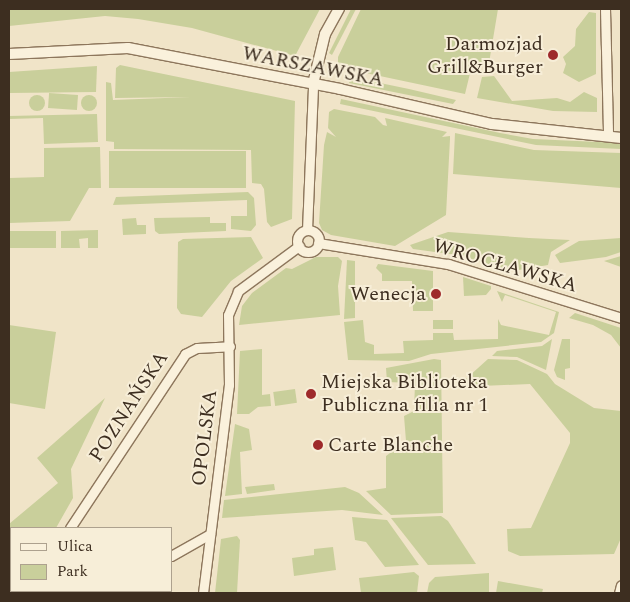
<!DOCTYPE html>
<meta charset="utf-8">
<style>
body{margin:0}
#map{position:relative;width:630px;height:602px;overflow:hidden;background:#f0e4c8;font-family:Spectral,serif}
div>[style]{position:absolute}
.green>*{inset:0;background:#c9cf9b;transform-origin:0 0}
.round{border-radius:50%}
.roads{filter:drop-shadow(1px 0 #8d765c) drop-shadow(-1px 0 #8d765c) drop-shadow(0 1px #8d765c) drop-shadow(0 -1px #8d765c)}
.minor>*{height:9px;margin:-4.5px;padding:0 4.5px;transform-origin:4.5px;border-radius:4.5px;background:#faf1dc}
.minor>.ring{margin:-4.5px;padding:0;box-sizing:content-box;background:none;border:9px solid #faf1dc;border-radius:50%}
.tertiary>*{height:10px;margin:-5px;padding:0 5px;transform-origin:5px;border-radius:5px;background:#faf1dc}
.dots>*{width:14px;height:14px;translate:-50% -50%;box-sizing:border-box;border:2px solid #f7eed8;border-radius:50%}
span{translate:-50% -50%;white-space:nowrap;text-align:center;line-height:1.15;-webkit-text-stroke:4px #f7eed8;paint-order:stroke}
.poi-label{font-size:20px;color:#3d2e20}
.right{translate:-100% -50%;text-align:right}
.left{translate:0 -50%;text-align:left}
.street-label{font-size:20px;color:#3d2e20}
.frame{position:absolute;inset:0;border:10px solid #3d2e20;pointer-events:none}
.legend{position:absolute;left:10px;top:527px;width:162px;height:65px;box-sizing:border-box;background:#f7eed8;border:1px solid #ada18e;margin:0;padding:6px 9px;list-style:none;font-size:15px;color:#3d2e20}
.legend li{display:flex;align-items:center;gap:10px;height:25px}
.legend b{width:25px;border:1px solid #ada18e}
</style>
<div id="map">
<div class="green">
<div style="clip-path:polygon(9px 9px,320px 9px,295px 56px,192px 28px,138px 19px,105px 16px,9px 26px)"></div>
<div style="clip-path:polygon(351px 9px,356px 9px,332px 55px,329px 53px)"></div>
<div style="clip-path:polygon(361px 9px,498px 9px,489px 63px,473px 61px,465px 94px,342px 68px,338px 65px,338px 57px)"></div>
<div style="clip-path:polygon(589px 12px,596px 13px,596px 74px,579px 82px,563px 73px,566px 64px,563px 57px,575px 46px,576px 29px)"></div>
<div style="clip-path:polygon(120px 65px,295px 101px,292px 219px,271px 227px,267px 222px,264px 189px,261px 184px,252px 183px,251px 150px,114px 149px,114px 142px,106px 141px,106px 82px,111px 83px,113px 100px,191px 97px,115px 98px,116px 68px)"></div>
<div style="clip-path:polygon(97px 66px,96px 92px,9px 93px,9px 72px)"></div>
<div style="clip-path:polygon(494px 76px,512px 101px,557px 98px,570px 102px,584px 92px,597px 98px,597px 112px,553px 111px,477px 98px,482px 77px)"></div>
<div style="clip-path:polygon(351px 77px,409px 89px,456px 100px,453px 104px,349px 83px)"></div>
<div class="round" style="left:29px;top:95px;width:16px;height:16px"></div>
<div class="round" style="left:81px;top:95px;width:16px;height:16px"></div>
<div style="left:78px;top:95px;width:15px;height:29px;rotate:94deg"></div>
<div style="clip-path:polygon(341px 99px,500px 133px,533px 139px,621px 143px,621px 149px,536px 145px,340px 104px)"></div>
<div style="clip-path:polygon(334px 109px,375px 117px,383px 125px,387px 126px,385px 118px,447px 132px,442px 137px,450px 136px,450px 139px,446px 215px,395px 246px,331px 235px,322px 230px,319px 223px,324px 145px,327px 132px,336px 137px,328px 128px,329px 112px)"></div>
<div style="clip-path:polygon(97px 114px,98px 142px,44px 144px,43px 118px,9px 119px,9px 116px)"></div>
<div style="clip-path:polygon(455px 133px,534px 150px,621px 153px,621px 188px,453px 174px)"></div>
<div style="clip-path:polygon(100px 147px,101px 188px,89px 188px,70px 221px,9px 223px,9px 178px,44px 177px,44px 148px)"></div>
<div style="left:109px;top:151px;width:137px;height:37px"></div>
<div style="clip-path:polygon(248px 192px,254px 198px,256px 225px,251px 231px,231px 229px,231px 216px,247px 216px,247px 200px,113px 205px,116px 197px)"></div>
<div style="clip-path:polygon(210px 217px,210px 223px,226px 223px,226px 231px,159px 234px,155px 231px,154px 218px)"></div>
<div style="clip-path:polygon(136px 218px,137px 225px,146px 225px,146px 234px,123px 235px,122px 219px)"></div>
<div style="clip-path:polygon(98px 230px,98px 248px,88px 248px,88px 238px,79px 239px,80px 248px,61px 248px,61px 231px)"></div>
<div style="left:56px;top:231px;width:17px;height:47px;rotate:90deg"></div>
<div style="clip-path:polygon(448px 232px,529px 238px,570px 240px,551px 252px,548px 265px,513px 271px,457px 255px,413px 249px,410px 245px)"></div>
<div style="clip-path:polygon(251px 237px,263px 258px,231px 281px,202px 317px,181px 314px,177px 308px,178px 242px,183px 239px)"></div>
<div style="clip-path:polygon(621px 238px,621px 252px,606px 257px,560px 263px,555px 255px,579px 241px)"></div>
<div style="clip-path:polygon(621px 256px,621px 267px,604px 261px)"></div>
<div style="clip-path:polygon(316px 257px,338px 257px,342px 261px,338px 286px,340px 315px,239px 325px,242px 306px,252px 293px,286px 268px,292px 269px)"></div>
<div style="clip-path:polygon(347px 260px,355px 261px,355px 318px,344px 319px)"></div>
<div style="clip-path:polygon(378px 264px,433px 271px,433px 311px,413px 311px,412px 281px,382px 281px,382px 274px,376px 268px)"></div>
<div style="clip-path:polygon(463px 277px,491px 286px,491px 289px,486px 295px,464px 296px)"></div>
<div style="clip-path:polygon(497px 291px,559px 312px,554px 333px,541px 342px,431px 354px,409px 361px,348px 360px,344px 322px,363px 320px,365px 342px,374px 345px,374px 354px,404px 353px,403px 341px,433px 340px,433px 333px,453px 333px,454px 340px,498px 339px,498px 319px,501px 325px,549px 335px,556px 312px,505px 295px,502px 302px)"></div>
<div style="clip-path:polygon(575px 313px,621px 328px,621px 348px,611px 335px,593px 325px,569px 318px)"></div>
<div style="left:433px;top:320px;width:20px;height:9px"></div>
<div style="clip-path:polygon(9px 325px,56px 332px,45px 409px,9px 403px)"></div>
<div style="clip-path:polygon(552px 339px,546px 370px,517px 357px,492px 356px,497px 351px,542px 346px)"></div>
<div style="clip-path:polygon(562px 339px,570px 339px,570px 368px,565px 369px,565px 380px,557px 377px,554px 370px)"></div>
<div style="clip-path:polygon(262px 349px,262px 395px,270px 394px,271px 406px,258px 407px,249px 414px,237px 414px,240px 351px)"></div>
<div style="clip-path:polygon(434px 359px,441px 360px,443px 513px,391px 515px,366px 491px,386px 488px,386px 456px,406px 441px,404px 416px,414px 411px,415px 383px,387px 382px,386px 368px)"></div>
<div style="clip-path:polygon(488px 359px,517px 360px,547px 374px,555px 384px,594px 408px,621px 411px,621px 538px,614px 554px,520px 556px,508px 551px,507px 529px,531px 528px,570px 443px,570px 433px,530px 384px,457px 387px)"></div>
<div style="left:295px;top:389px;width:14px;height:22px;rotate:82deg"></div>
<div style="clip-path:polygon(105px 398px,71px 469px,73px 498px,56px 528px,11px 528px,11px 591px,18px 591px,9px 593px,9px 524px,58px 483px,37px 458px)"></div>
<div style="clip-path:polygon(235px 424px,249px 429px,252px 450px,240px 452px,242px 494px,225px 496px)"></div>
<div style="clip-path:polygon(274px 484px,275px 490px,247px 494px,245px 487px)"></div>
<div style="clip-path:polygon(345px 487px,359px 493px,383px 515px,342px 510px,222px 518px,224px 500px)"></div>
<div style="clip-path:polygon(441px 516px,448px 521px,476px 564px,428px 565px,391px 518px)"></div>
<div style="clip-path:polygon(352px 517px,387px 520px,419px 565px,385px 567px,366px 542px,355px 540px)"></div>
<div style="clip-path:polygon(237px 536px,240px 540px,237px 593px,215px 593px,221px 539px)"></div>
<div style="clip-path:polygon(333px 547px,336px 570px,294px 576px,292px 558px,314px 555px,314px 549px)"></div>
<div style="clip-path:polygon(414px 572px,419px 576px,417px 593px,361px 593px,359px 578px)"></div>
<div style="clip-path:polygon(489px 573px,489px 593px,427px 593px,429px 583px,435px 577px)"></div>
<div style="clip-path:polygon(498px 581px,543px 589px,542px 593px,496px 593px)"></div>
</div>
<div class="roads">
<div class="minor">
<div style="left:605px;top:9px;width:126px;rotate:88.6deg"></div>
<div style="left:307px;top:230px;width:146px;rotate:-87.6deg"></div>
<div class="ring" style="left:297px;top:230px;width:13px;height:13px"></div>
<div style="left:318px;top:243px;width:132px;rotate:9.2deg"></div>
<div style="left:448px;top:264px;width:181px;rotate:17.3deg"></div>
<div style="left:70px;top:528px;width:209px;rotate:-56.5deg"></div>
<div style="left:185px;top:354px;width:13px;rotate:-27deg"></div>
<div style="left:197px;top:348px;width:33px;rotate:-3deg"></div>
<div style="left:171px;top:556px;width:45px;rotate:-29.4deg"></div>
<div style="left:26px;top:593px;width:3px;rotate:-45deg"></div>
<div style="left:140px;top:593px;width:2px;rotate:-90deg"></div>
<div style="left:203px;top:593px;width:210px;rotate:-82.9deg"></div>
<div style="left:229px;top:385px;width:70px;rotate:-90.8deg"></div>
<div style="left:228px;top:315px;width:26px;rotate:-67deg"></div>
<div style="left:238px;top:291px;width:76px;rotate:-36.4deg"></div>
<div style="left:619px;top:593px;width:8px;rotate:-76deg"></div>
</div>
<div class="tertiary">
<div style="left:9px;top:54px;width:119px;rotate:-2.9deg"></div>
<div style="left:128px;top:48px;width:216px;rotate:10.9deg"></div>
<div style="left:340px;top:89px;width:156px;rotate:13deg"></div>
<div style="left:492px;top:124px;width:130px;rotate:6.2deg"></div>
<div style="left:313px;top:84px;width:51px;rotate:-76.5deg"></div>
<div style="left:325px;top:34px;width:29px;rotate:-61deg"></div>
</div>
</div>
<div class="dots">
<div style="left:553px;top:55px;background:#9e2a2b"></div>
<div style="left:436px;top:294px;background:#9e2a2b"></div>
<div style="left:311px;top:394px;background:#9e2a2b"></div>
<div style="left:318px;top:445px;background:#9e2a2b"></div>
</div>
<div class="poi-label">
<span class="right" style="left:543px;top:56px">Darmozjad<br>Grill&amp;Burger</span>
<span class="right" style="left:426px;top:294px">Wenecja</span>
<span class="left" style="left:321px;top:394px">Miejska Biblioteka<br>Publiczna filia nr 1</span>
<span class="left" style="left:328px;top:445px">Carte Blanche</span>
</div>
<div class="street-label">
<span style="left:313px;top:67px;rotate:11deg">WARSZAWSKA</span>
<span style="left:505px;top:266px;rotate:16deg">WROCŁAWSKA</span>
<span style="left:129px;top:407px;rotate:-57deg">POZNAŃSKA</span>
<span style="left:205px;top:438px;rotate:-83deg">OPOLSKA</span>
</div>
<div class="frame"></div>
<ul class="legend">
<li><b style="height:6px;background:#faf1dc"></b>Ulica</li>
<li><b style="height:14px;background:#c9cf9b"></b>Park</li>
</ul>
</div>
